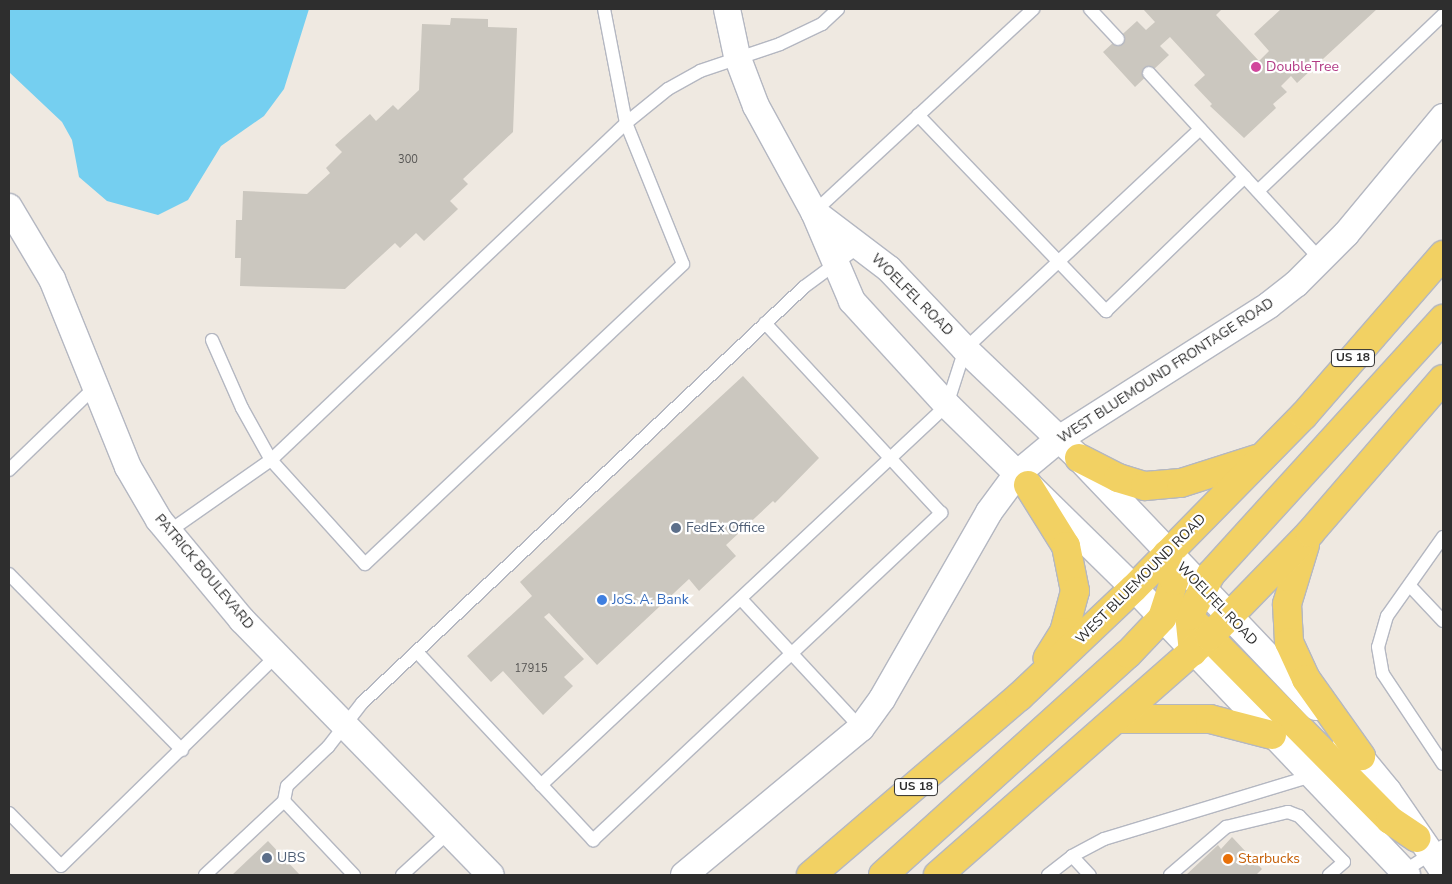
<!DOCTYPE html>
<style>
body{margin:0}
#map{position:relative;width:1452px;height:884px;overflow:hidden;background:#efe9e1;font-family:"Nunito Sans",sans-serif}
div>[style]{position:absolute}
.water>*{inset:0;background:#75cff0}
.building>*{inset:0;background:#cbc7bf}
.roads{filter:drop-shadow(1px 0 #b4b7c1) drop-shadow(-1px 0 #b4b7c1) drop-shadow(0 1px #b4b7c1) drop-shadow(0 -1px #b4b7c1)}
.lane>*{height:12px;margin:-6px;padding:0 6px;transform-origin:6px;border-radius:6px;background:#fff}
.street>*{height:26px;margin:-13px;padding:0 13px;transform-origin:13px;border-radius:13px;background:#fff}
.primary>*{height:28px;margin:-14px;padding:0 14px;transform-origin:14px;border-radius:14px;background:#f2d163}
.dots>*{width:14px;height:14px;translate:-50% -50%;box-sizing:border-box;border:2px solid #fff;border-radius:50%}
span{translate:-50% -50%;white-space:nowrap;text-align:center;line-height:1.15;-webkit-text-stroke:4.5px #fff;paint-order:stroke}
.number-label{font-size:11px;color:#555452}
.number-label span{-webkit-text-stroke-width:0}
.shield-label span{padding:1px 4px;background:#fff;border:1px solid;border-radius:4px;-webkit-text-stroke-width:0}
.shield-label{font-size:12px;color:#2e2e2e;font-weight:700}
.hotel-label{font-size:14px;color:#b23c85}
.left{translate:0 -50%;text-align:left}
.street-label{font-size:14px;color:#2e2e2e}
.service-label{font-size:14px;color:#4e5e75}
.shop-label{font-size:14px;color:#366cbe}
.food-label{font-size:14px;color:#c56008}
.frame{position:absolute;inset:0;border:10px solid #2e2e2e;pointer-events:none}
</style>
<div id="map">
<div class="water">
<div style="clip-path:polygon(9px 9px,309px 9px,284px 89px,264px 116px,221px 146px,188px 200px,158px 215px,107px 201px,79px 177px,72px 140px,62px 122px,9px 72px)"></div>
</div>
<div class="building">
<div style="clip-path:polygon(1143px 9px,1222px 9px,1216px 15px,1259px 61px,1269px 51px,1254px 34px,1281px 9px,1377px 9px,1297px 83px,1291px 76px,1281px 86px,1287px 92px,1273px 104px,1276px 108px,1244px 138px,1210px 106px,1212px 104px,1194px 85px,1205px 75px,1170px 37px,1160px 46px,1169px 55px,1135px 87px,1103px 52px,1137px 21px,1146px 30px,1155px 22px)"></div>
<div style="clip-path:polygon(451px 18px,488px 19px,488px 27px,517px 28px,513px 132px,463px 179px,468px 184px,450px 201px,458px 209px,424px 241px,416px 233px,400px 248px,395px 243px,345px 289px,240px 286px,241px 258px,235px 258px,236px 220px,242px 220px,243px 191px,307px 194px,330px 173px,326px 168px,342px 152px,335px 145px,370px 114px,376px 121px,393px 105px,398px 110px,419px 90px,422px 24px,450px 25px)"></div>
<div style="clip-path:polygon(743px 376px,819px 458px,775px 503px,773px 501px,726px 545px,736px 556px,699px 591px,689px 579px,597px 665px,549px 613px,544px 617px,584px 659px,564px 677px,573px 686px,543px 715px,503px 671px,491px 682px,467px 656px,532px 596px,520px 582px)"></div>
<div style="clip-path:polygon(1232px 837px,1262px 869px,1256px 875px,1186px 875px,1218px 845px,1221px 849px)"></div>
<div style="clip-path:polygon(268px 841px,300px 875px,232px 875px)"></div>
</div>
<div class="roads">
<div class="lane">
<div style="left:1090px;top:9px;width:41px;rotate:47deg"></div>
<div style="left:1149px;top:73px;width:255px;rotate:47.4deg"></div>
<div style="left:918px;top:115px;width:272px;rotate:46.2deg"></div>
<div style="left:1106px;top:311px;width:193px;rotate:-44deg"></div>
<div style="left:1258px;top:191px;width:255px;rotate:-43.6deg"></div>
<div style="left:814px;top:212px;width:299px;rotate:-42.8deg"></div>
<div style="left:212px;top:340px;width:74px;rotate:66.2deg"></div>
<div style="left:242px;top:408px;width:60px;rotate:60.9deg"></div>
<div style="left:271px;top:460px;width:140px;rotate:47.9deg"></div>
<div style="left:365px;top:564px;width:437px;rotate:-43.3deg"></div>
<div style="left:683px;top:264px;width:152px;rotate:-112deg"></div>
<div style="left:626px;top:123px;width:116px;rotate:-100.9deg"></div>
<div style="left:9px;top:470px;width:120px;rotate:-44deg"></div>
<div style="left:168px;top:532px;width:126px;rotate:-35deg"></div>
<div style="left:271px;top:460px;width:489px;rotate:-43.5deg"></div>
<div style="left:626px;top:123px;width:54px;rotate:-39deg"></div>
<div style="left:668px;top:89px;width:37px;rotate:-29deg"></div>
<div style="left:700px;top:71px;width:84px;rotate:-18.6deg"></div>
<div style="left:780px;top:44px;width:47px;rotate:-25.5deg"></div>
<div style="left:822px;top:24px;width:22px;rotate:-43deg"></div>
<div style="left:1443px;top:537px;width:97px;rotate:125.3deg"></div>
<div style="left:1387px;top:616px;width:32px;rotate:106deg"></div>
<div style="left:1378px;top:647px;width:27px;rotate:80deg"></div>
<div style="left:1383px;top:674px;width:108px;rotate:56.3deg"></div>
<div style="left:9px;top:574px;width:247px;rotate:45.5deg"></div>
<div style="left:1410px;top:586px;width:48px;rotate:46.7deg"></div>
<div style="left:741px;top:599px;width:176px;rotate:47.1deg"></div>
<div style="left:417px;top:652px;width:258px;rotate:46.9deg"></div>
<div style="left:593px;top:840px;width:478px;rotate:-43.2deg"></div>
<div style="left:941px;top:513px;width:259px;rotate:-132.8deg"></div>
<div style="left:541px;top:785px;width:556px;rotate:-43.11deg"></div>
<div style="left:947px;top:405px;width:59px;rotate:-72.2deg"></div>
<div style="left:965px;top:349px;width:322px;rotate:-43.1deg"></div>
<div style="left:284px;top:801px;width:102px;rotate:46.6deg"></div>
<div style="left:9px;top:813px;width:74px;rotate:45.5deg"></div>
<div style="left:61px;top:866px;width:302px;rotate:-44.3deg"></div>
<div style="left:1072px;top:856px;width:26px;rotate:47deg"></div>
<div style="left:1401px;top:873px;width:50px;rotate:-32.7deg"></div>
<div style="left:205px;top:875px;width:108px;rotate:-43.1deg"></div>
<div style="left:284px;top:801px;width:15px;rotate:-79deg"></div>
<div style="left:287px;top:786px;width:57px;rotate:-43.6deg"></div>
<div style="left:328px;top:747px;width:56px;rotate:-52.3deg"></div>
<div style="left:362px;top:703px;width:607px;rotate:-43.26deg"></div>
<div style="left:804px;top:287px;width:71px;rotate:-36.4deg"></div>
<div style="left:402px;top:875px;width:64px;rotate:-42.5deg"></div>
<div style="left:1048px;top:875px;width:31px;rotate:-38deg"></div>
<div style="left:1072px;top:856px;width:36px;rotate:-28deg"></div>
<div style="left:1104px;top:839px;width:217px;rotate:-16.9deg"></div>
<div style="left:1170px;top:875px;width:74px;rotate:-40.6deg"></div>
<div style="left:1226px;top:827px;width:64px;rotate:-13.6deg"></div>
<div style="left:1288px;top:812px;width:12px;rotate:20deg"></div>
<div style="left:1299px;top:816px;width:64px;rotate:45.6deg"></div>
<div style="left:1344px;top:862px;width:20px;rotate:139deg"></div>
</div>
<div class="street">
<div style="left:727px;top:9px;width:48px;rotate:78deg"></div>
<div style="left:737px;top:56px;width:53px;rotate:69.2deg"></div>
<div style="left:756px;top:106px;width:121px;rotate:61.3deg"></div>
<div style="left:814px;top:212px;width:97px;rotate:66.9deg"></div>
<div style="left:852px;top:301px;width:141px;rotate:47.6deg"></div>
<div style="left:947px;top:405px;width:262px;rotate:44.4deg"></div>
<div style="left:1134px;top:588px;width:396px;rotate:46.4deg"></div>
<div style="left:9px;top:207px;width:84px;rotate:59.2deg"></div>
<div style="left:52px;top:279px;width:203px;rotate:68deg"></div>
<div style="left:128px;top:467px;width:61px;rotate:59.7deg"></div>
<div style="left:159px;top:520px;width:130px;rotate:50.3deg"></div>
<div style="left:242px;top:620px;width:356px;rotate:45.7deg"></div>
<div style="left:814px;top:212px;width:94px;rotate:37.2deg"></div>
<div style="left:889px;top:269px;width:110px;rotate:46.5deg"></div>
<div style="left:965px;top:349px;width:158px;rotate:43.7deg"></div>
<div style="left:1079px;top:458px;width:344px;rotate:46.4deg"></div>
<div style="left:1346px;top:740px;width:66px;rotate:50.5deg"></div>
<div style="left:1388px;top:791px;width:97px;rotate:55.5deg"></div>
<div style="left:684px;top:875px;width:230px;rotate:-39.7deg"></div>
<div style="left:861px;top:728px;width:36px;rotate:-54deg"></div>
<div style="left:882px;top:699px;width:215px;rotate:-60.2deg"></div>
<div style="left:989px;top:512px;width:47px;rotate:-53.6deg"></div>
<div style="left:1017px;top:474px;width:55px;rotate:-39.8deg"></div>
<div style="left:1059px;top:439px;width:249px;rotate:-32.5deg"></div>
<div style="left:1269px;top:305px;width:34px;rotate:-38deg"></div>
<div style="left:1296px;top:284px;width:71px;rotate:-45deg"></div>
<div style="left:1346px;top:234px;width:152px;rotate:-50.3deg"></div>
</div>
<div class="primary">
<div style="left:1079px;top:458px;width:44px;rotate:27.1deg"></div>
<div style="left:1118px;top:478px;width:28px;rotate:17deg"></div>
<div style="left:1145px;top:486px;width:36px;rotate:-5deg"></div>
<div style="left:1181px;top:483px;width:79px;rotate:-17.7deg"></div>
<div style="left:1028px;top:485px;width:72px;rotate:58.1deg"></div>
<div style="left:1066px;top:546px;width:46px;rotate:78.7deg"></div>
<div style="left:1075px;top:591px;width:42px;rotate:105deg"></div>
<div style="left:1064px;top:632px;width:31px;rotate:122deg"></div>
<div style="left:1305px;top:545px;width:62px;rotate:107deg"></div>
<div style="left:1287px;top:604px;width:38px;rotate:87deg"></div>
<div style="left:1289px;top:642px;width:41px;rotate:65.3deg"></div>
<div style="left:1306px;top:679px;width:95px;rotate:54.5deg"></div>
<div style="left:1196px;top:624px;width:276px;rotate:45.3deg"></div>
<div style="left:1390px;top:820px;width:32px;rotate:34deg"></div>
<div style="left:1193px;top:652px;width:36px;rotate:-96deg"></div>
<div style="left:1189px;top:616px;width:47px;rotate:-62.4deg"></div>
<div style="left:1211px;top:574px;width:345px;rotate:-47.7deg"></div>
<div style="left:1118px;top:719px;width:92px"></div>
<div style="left:1210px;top:719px;width:64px;rotate:14.5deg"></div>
<div style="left:811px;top:875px;width:274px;rotate:-40.6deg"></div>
<div style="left:1019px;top:697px;width:158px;rotate:-43.5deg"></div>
<div style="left:1134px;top:588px;width:243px;rotate:-45.5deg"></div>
<div style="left:1304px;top:415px;width:212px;rotate:-49deg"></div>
<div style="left:883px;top:875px;width:330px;rotate:-42.1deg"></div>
<div style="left:1128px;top:654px;width:50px;rotate:-46.6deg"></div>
<div style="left:1162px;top:618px;width:39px;rotate:-72deg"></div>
<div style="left:1174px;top:581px;width:28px;rotate:-105deg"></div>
<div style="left:938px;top:875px;width:361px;rotate:-41.3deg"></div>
<div style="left:1209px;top:637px;width:145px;rotate:-45.8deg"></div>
<div style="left:1310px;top:533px;width:203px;rotate:-49.2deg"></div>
</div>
</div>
<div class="dots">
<div style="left:1256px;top:67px;background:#d1479c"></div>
<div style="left:676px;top:528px;background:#5c6f8a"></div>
<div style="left:602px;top:600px;background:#3f7fe0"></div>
<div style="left:267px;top:858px;background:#5c6f8a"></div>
<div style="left:1228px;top:859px;background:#e8710a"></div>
</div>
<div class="number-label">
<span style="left:408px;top:160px">300</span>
<span style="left:531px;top:669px">17915</span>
</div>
<div class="shield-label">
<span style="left:1353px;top:358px">US 18</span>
<span style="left:916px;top:787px">US 18</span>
</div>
<div class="hotel-label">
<span class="left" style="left:1266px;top:67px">DoubleTree</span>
</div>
<div class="street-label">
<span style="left:912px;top:295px;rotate:45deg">WOELFEL ROAD</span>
<span style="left:1166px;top:371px;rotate:-33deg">WEST BLUEMOUND FRONTAGE ROAD</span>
<span style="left:204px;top:572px;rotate:50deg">PATRICK BOULEVARD</span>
<span style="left:1141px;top:579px;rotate:-45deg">WEST BLUEMOUND ROAD</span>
<span style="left:1217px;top:604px;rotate:46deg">WOELFEL ROAD</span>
</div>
<div class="service-label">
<span class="left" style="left:686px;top:528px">FedEx Office</span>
<span class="left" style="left:277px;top:858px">UBS</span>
</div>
<div class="shop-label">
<span class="left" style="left:612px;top:600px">JoS. A. Bank</span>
</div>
<div class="food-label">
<span class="left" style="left:1238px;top:859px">Starbucks</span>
</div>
<div class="frame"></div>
</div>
